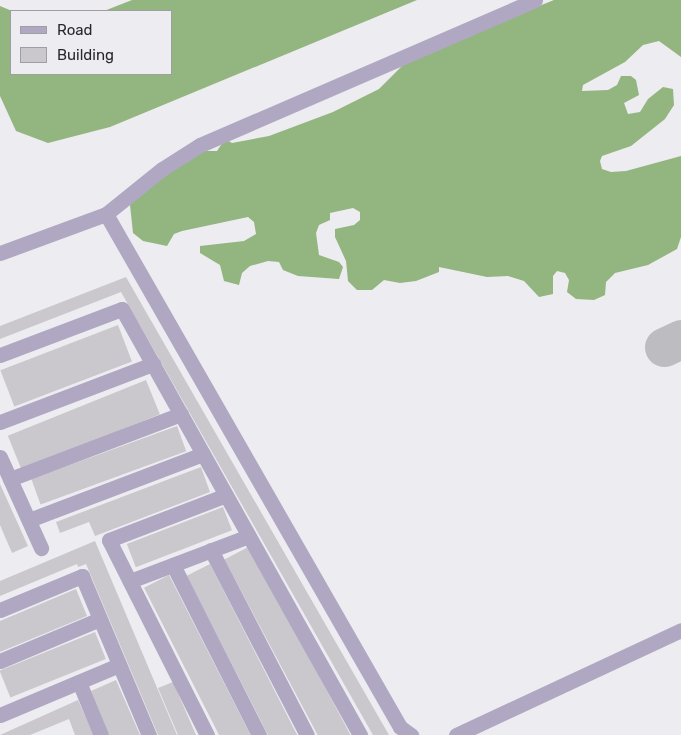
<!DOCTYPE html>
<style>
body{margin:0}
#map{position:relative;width:681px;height:735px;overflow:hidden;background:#edecf0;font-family:Rubik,sans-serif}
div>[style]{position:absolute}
.forest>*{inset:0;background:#93b57f}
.taxiway>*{height:39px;margin:-19.5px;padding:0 19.5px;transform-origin:19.5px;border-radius:19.5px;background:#bdbcc0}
.building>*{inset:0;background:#cac8cd;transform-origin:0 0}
.minor>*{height:15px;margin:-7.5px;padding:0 7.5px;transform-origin:7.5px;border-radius:7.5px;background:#b0a8c2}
span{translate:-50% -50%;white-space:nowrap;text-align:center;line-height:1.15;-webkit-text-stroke:4px #edecf0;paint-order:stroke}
.legend{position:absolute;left:10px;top:10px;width:162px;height:65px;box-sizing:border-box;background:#edecf0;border:1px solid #9f9ea1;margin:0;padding:6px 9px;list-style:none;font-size:15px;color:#29282a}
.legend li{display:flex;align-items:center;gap:10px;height:25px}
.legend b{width:25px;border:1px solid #9f9ea1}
</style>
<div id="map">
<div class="forest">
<div style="clip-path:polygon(132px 0,417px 0,110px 127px,48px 143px,16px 131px,0 96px,0 6px,12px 11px,11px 74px,171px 74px,171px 11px,104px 11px)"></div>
<div style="clip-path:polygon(554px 0,681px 0,681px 57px,659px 41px,643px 45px,625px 62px,583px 85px,582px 91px,608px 90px,617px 85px,621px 76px,631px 76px,636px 80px,639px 95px,624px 103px,628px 114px,640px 112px,648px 99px,663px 87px,673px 89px,674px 105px,665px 119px,631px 146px,602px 156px,600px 161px,602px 169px,611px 172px,626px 171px,681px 156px,681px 237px,677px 249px,648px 265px,615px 273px,606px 282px,605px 295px,594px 300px,576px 299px,567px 292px,569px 280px,565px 273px,557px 271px,553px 276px,553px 294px,539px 297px,524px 281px,508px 276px,487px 277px,439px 267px,439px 272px,416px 281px,400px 283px,384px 280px,372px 290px,357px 290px,348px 281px,346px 261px,335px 237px,335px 229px,354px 225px,360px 220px,360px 212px,353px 208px,330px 213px,330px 220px,319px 225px,316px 233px,319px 255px,339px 262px,343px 267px,339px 279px,298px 276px,283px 270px,279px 262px,268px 261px,250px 266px,242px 273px,239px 285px,224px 281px,220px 265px,200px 253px,200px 246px,244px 241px,256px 234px,254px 222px,248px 217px,182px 231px,174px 234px,167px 246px,143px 241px,133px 233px,130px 205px,136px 194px,203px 151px,217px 151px,225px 139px,232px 143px,269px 136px,333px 112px,379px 89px,410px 58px)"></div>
</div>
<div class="taxiway">
<div style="left:664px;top:347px;width:19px;rotate:-25deg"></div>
</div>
<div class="building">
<div style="clip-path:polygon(126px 277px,389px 735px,373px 735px,121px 292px,0 339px,0 326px)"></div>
<div style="left:118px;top:325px;width:39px;height:126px;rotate:69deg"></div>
<div style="left:146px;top:380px;width:37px;height:149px;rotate:68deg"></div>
<div style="left:177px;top:426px;width:27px;height:155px;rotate:70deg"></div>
<div style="clip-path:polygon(201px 467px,210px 492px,95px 536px,89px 522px,60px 533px,56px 522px)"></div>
<div style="clip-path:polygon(0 484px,28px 546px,12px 553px,0 525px)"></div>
<div style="left:223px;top:507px;width:25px;height:103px;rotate:69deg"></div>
<div style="clip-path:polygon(95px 541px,177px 735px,158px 735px,86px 564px,78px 567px,77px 564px,0 596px,0 581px)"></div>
<div style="left:250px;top:546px;width:214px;height:29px;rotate:62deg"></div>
<div style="left:210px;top:564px;width:193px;height:26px;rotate:63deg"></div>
<div style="left:169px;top:575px;width:179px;height:28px;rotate:63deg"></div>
<div style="clip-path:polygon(76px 589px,87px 616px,0 652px,0 621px)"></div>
<div style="left:95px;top:632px;width:29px;height:103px;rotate:68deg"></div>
<div style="clip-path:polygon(116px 680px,140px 735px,109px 735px,91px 691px)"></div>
<div style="clip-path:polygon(173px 682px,196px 735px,178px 735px,158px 688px)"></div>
<div style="clip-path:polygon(78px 700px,94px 735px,75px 735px,69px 719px,30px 735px,0 735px)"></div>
</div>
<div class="minor">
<div style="left:106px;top:214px;width:591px;rotate:60.18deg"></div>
<div style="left:400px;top:727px;width:14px;rotate:36deg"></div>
<div style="left:0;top:253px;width:113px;rotate:-20.2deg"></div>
<div style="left:106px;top:214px;width:72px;rotate:-38.8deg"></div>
<div style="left:162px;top:169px;width:45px;rotate:-32.3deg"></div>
<div style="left:200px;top:145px;width:365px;rotate:-23.4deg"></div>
<div style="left:0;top:355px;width:130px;rotate:-20.7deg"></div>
<div style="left:122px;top:309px;width:488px;rotate:60.8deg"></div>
<div style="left:0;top:422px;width:164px;rotate:-20.8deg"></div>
<div style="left:0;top:457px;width:100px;rotate:65.7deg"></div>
<div style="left:10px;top:479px;width:183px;rotate:-20.8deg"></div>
<div style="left:29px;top:520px;width:186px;rotate:-20.8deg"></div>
<div style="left:211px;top:550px;width:208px;rotate:62.6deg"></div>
<div style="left:173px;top:565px;width:191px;rotate:63.2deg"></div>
<div style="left:130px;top:581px;width:127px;rotate:-20.7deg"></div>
<div style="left:0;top:610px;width:89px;rotate:-22.5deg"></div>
<div style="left:82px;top:576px;width:173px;rotate:67.2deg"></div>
<div style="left:0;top:661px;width:108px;rotate:-22.8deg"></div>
<div style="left:79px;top:682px;width:57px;rotate:67.5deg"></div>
<div style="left:0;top:715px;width:129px;rotate:-22.8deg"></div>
<div style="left:207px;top:735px;width:218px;rotate:-116.7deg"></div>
<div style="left:109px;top:540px;width:125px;rotate:-21deg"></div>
<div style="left:456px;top:735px;width:248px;rotate:-25deg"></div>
</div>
<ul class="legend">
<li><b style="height:6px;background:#b0a8c2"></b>Road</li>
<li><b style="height:14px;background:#cac8cd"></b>Building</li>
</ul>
</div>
